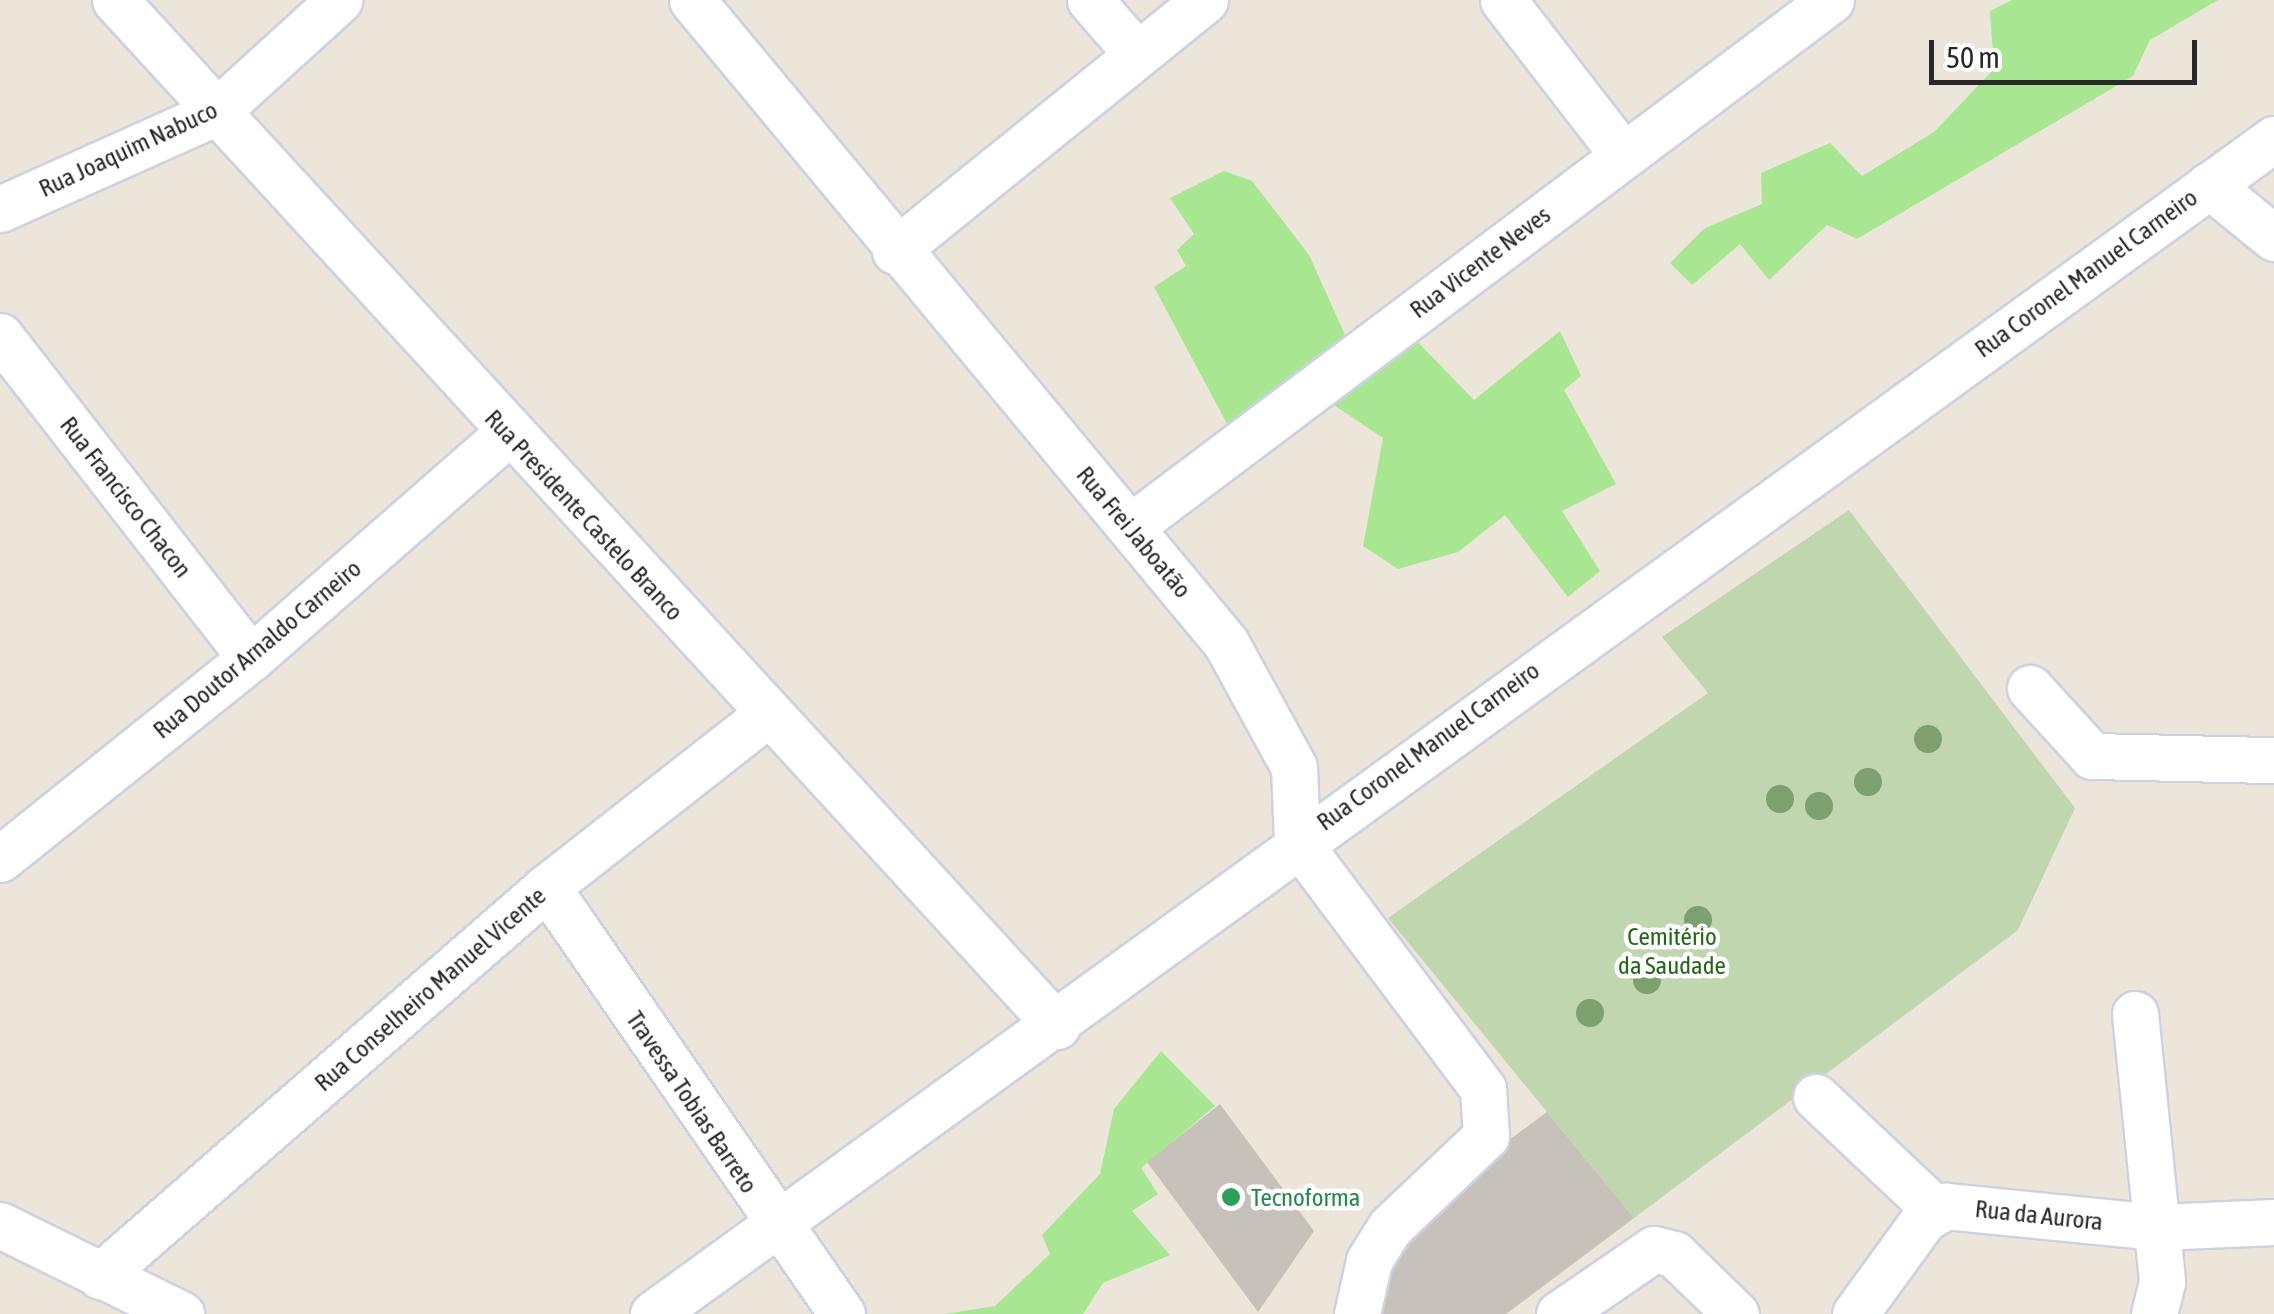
<!DOCTYPE html>
<meta charset="utf-8">
<style>
body{margin:0}
#map{position:relative;width:2274px;height:1314px;overflow:hidden;background:#ece5d9;font-family:"Asap Condensed",sans-serif}
div>[style]{position:absolute}
.green>*{inset:0;background:#a9e692}
.cemetery>*{inset:0;background:#c0d6af}
.building>*{inset:0;background:#c7c2b9}
.roads{filter:drop-shadow(2px 0 #ced1e2) drop-shadow(-2px 0 #ced1e2) drop-shadow(0 2px #ced1e2) drop-shadow(0 -2px #ced1e2)}
.minor>*{height:45px;margin:-22.5px;padding:0 22.5px;transform-origin:22.5px;border-radius:22.5px;background:#fff}
.trees>*{width:28px;height:28px;margin:-14px;border-radius:50%;background:#7da06e}
.dots>*{width:28px;height:28px;translate:-50% -50%;box-sizing:border-box;border:5px solid #fff;border-radius:50%}
span{translate:-50% -50%;white-space:nowrap;text-align:center;line-height:1.15;-webkit-text-stroke:9px #fff;paint-order:stroke}
.street-label{font-size:25px;color:#282828}
.park-label{font-size:25px;color:#226816}
.leisure-label{font-size:25px;color:#27864d}
.left{translate:0 -50%;text-align:left}
.scale{position:absolute;left:1929px;top:40px;width:268px;height:45px;box-sizing:border-box;border:5px solid #282828;border-top:0;padding-left:12px;font-size:30px;line-height:35px;white-space:nowrap;color:#282828;-webkit-text-stroke:8px #fff;paint-order:stroke}
</style>
<div id="map">
<div class="green">
<div style="clip-path:polygon(2012px 0,2218px 0,2150px 40px,2133px 76px,1857px 239px,1827px 225px,1769px 280px,1740px 244px,1692px 285px,1670px 263px,1705px 228px,1762px 204px,1761px 173px,1830px 143px,1862px 176px,1934px 132px,1994px 69px,1990px 11px)"></div>
<div style="clip-path:polygon(1224px 171px,1252px 181px,1309px 255px,1346px 337px,1233px 435px,1154px 287px,1186px 266px,1177px 250px,1194px 234px,1170px 198px)"></div>
<div style="clip-path:polygon(1560px 331px,1581px 376px,1564px 390px,1616px 484px,1562px 511px,1600px 571px,1568px 597px,1505px 515px,1458px 552px,1398px 569px,1363px 546px,1383px 438px,1328px 401px,1409px 333px,1474px 400px)"></div>
<div style="clip-path:polygon(1161px 1051px,1215px 1106px,1141px 1168px,1158px 1194px,1132px 1211px,1170px 1255px,1103px 1283px,1083px 1314px,945px 1314px,995px 1306px,1050px 1254px,1042px 1235px,1100px 1174px,1114px 1109px)"></div>
</div>
<div class="cemetery">
<div style="clip-path:polygon(1849px 510px,2075px 808px,2018px 930px,1634px 1218px,1388px 918px,1708px 693px,1662px 637px)"></div>
</div>
<div class="building">
<div style="clip-path:polygon(1220px 1104px,1314px 1231px,1258px 1312px,1147px 1162px)"></div>
<div style="clip-path:polygon(1547px 1112px,1634px 1218px,1506px 1314px,1382px 1314px,1369px 1283px,1430px 1198px)"></div>
</div>
<div class="roads">
<div class="minor">
<div style="left:115px;top:0;width:1393px;rotate:47.44deg"></div>
<div style="left:692px;top:0;width:836px;rotate:50.29deg"></div>
<div style="left:1226px;top:643px;width:141px;rotate:61.3deg"></div>
<div style="left:1294px;top:767px;width:74px;rotate:87.7deg"></div>
<div style="left:1297px;top:841px;width:310px;rotate:53.1deg"></div>
<div style="left:1483px;top:1089px;width:47px;rotate:86.3deg"></div>
<div style="left:1486px;top:1136px;width:132px;rotate:136.5deg"></div>
<div style="left:1390px;top:1227px;width:40px;rotate:122deg"></div>
<div style="left:1369px;top:1261px;width:54px;rotate:102.8deg"></div>
<div style="left:1090px;top:0;width:70px;rotate:49deg"></div>
<div style="left:1503px;top:0;width:195px;rotate:52.3deg"></div>
<div style="left:2209px;top:185px;width:84px;rotate:39.2deg"></div>
<div style="left:0;top:209px;width:235px;rotate:-24.1deg"></div>
<div style="left:215px;top:113px;width:168px;rotate:-42.3deg"></div>
<div style="left:895px;top:251px;width:399px;rotate:-39deg"></div>
<div style="left:0;top:336px;width:408px;rotate:52.1deg"></div>
<div style="left:1130px;top:527px;width:877px;rotate:-36.94deg"></div>
<div style="left:2030px;top:688px;width:92px;rotate:47.6deg"></div>
<div style="left:2092px;top:756px;width:182px;rotate:1.3deg"></div>
<div style="left:0;top:859px;width:322px;rotate:-38.7deg"></div>
<div style="left:251px;top:658px;width:342px;rotate:-41.2deg"></div>
<div style="left:547px;top:887px;width:519px;rotate:55.36deg"></div>
<div style="left:2135px;top:1014px;width:269px;rotate:84.2deg"></div>
<div style="left:2162px;top:1282px;width:33px;rotate:104deg"></div>
<div style="left:1816px;top:1097px;width:166px;rotate:43.3deg"></div>
<div style="left:0;top:1225px;width:202px;rotate:26.2deg"></div>
<div style="left:100px;top:1276px;width:593px;rotate:-41.03deg"></div>
<div style="left:547px;top:887px;width:282px;rotate:-38.1deg"></div>
<div style="left:653px;top:1314px;width:2002px;rotate:-35.94deg"></div>
<div style="left:1559px;top:1314px;width:115px;rotate:-34.4deg"></div>
<div style="left:1654px;top:1249px;width:21px;rotate:14deg"></div>
<div style="left:1674px;top:1254px;width:86px;rotate:44.1deg"></div>
<div style="left:1855px;top:1314px;width:117px;rotate:-54deg"></div>
<div style="left:1924px;top:1219px;width:26px;rotate:-31deg"></div>
<div style="left:1946px;top:1206px;width:213px;rotate:5.7deg"></div>
<div style="left:2158px;top:1227px;width:116px;rotate:-2.5deg"></div>
</div>
</div>
<div class="trees">
<div style="left:1928px;top:739px"></div>
<div style="left:1868px;top:782px"></div>
<div style="left:1780px;top:799px"></div>
<div style="left:1819px;top:806px"></div>
<div style="left:1698px;top:920px"></div>
<div style="left:1647px;top:980px"></div>
<div style="left:1590px;top:1013px"></div>
</div>
<div class="dots">
<div style="left:1231px;top:1197px;background:#2e9e5b"></div>
</div>
<div class="street-label">
<span style="left:128px;top:149px;rotate:-25deg">Rua Joaquim Nabuco</span>
<span style="left:1480px;top:262px;rotate:-37deg">Rua Vicente Neves</span>
<span style="left:2086px;top:273px;rotate:-36deg">Rua Coronel Manuel Carneiro</span>
<span style="left:126px;top:497px;rotate:52deg">Rua Francisco Chacon</span>
<span style="left:584px;top:515px;rotate:47deg">Rua Presidente Castelo Branco</span>
<span style="left:1134px;top:532px;rotate:50deg">Rua Frei Jaboatão</span>
<span style="left:257px;top:649px;rotate:-40deg">Rua Doutor Arnaldo Carneiro</span>
<span style="left:1428px;top:746px;rotate:-36deg">Rua Coronel Manuel Carneiro</span>
<span style="left:430px;top:989px;rotate:-41deg">Rua Conselheiro Manuel Vicente</span>
<span style="left:692px;top:1102px;rotate:56deg">Travessa Tobias Barreto</span>
<span style="left:2039px;top:1215px;rotate:6deg">Rua da Aurora</span>
</div>
<div class="park-label">
<span style="left:1672px;top:951px">Cemitério<br>da Saudade</span>
</div>
<div class="leisure-label">
<span class="left" style="left:1251px;top:1197px">Tecnoforma</span>
</div>
<div class="scale">50 m</div>
</div>
